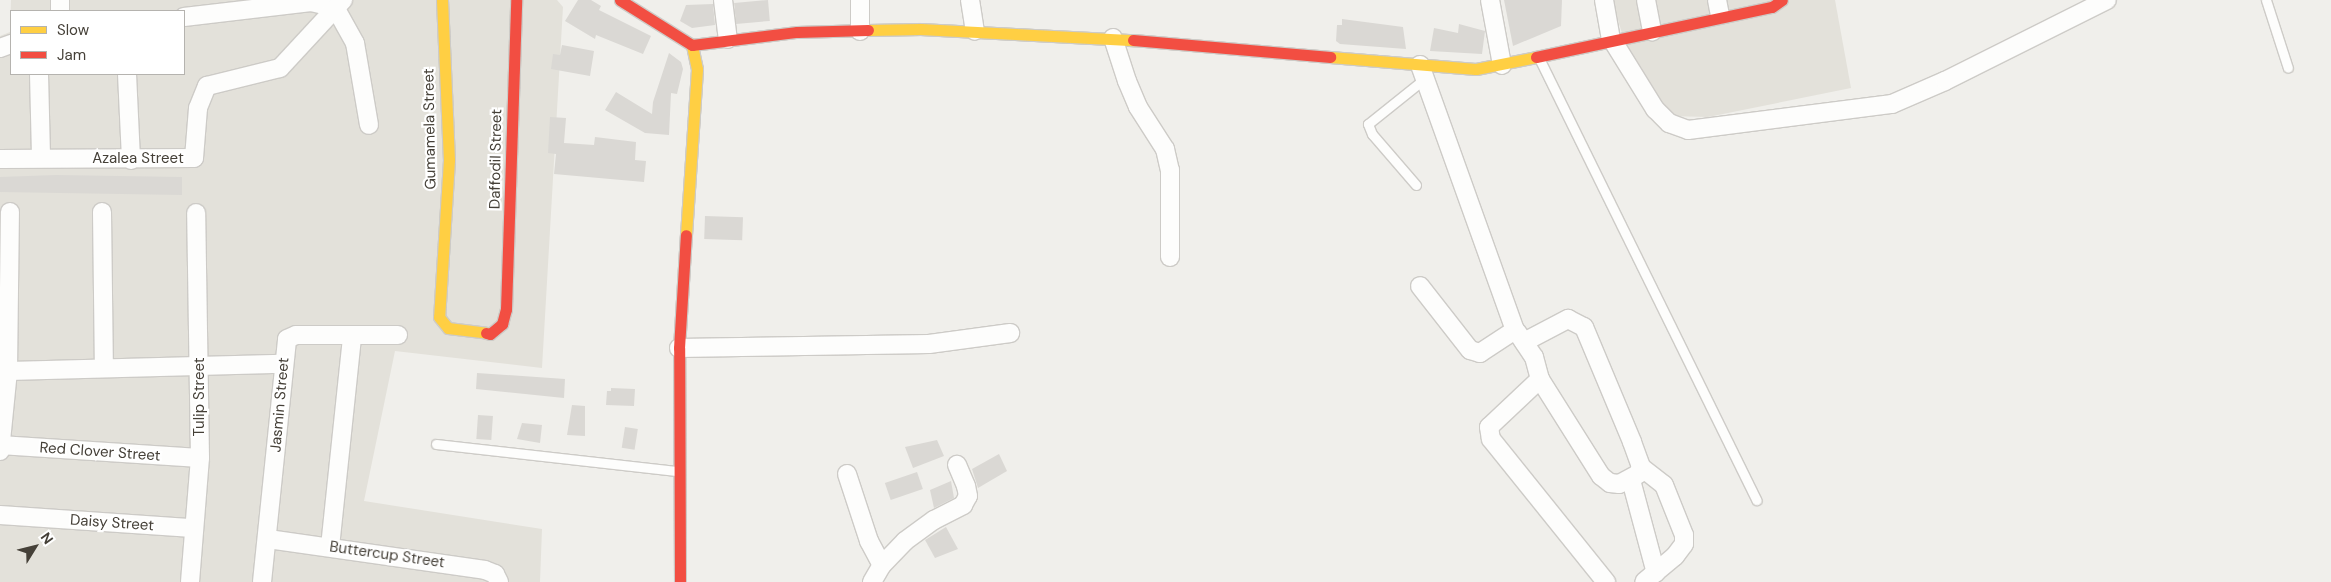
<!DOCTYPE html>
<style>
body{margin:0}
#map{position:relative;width:2331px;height:582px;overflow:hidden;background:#f0efeb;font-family:"DM Sans",sans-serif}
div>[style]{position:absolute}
.residential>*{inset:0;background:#e3e1da}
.building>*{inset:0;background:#dad8d4;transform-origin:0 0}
.roads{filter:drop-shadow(1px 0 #cdcbc7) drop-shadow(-1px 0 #cdcbc7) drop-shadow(0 1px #cdcbc7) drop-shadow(0 -1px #cdcbc7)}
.lane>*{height:9px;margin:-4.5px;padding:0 4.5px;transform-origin:4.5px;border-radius:4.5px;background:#fdfdfc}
.street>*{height:18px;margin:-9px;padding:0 9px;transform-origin:9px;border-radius:9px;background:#fdfdfc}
.slow>*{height:11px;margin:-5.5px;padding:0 5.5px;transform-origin:5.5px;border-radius:5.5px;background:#ffcf43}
.jam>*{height:11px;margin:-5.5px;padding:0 5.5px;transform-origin:5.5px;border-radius:5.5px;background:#f24e42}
span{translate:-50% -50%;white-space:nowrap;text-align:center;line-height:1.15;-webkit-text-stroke:4.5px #fff;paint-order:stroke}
.street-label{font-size:15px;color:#454038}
.legend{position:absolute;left:10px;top:10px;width:175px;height:65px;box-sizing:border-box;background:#fff;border:1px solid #b5b3af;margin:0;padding:6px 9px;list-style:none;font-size:15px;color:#454038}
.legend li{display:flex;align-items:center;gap:10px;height:25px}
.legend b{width:25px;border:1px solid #b5b3af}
.north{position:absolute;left:10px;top:522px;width:50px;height:50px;-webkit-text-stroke:4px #fff;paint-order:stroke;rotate:54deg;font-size:14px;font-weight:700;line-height:20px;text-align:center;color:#454038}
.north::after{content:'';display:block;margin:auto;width:18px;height:22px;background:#454038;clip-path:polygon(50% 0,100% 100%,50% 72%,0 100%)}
</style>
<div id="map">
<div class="residential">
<div style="clip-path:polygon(evenodd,11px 0,557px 0,563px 7px,542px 368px,395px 351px,364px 501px,542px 529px,540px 582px,0 582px,0 36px,10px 32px,11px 0,11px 11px,184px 11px,184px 74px,11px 74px,11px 11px)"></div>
<div style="clip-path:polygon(1612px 0,1835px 0,1851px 88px,1708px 117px,1669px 116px,1627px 50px)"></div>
</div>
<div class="building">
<div style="clip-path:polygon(578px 0,591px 0,601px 6px,599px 10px,651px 36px,643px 54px,596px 35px,595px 39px,565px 21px)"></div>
<div style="left:768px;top:0;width:21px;height:34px;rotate:85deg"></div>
<div style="clip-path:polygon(1504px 0,1562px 0,1561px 26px,1513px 46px)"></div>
<div style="clip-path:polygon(713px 4px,715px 25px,692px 28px,680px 21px,686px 5px)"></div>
<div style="clip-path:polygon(1342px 19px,1403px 27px,1406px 49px,1340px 44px,1336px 41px,1337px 25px,1342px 25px)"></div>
<div style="clip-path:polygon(1459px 24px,1485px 31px,1482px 54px,1430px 51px,1434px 28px,1458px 33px)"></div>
<div style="clip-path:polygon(562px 45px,594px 51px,590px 76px,551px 69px,553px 54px,560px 55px)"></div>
<div style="clip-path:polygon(669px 53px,681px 62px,683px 69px,677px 94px,671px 93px,669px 135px,645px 133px,605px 110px,616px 92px,652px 114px,653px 102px)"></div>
<div style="clip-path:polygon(550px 117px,566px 118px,564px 143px,594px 145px,595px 137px,636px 142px,635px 160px,646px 161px,644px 182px,554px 174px,556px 154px,548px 153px)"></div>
<div style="clip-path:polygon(56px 175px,182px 177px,182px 195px,0 192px,0 177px)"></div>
<div style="left:705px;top:216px;width:38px;height:23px;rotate:2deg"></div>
<div style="clip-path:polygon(477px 373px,565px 379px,564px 398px,476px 389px)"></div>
<div style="clip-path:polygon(611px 388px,635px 389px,634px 406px,606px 405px,607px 391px,611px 391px)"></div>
<div style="clip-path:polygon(572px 405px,585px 406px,585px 436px,567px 435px)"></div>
<div style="left:478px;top:415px;width:15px;height:24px;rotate:4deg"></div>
<div style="clip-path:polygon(522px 423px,542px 425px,540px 443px,517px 439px)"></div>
<div style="left:625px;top:427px;width:13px;height:21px;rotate:9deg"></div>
<div style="clip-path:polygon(937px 440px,944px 456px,913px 468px,905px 447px)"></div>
<div style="clip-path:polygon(999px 454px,1007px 471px,978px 488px,972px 469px)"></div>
<div style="left:917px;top:472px;width:18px;height:34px;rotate:71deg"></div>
<div style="clip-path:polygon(951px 481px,954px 498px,934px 508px,930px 490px)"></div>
<div style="clip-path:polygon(946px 527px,958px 549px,935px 558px,925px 540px)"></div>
</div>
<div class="roads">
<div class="lane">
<div style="left:2266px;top:0;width:71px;rotate:72.1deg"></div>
<div style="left:1538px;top:56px;width:495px;rotate:63.8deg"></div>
<div style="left:1416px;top:185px;width:67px;rotate:-130.8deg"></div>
<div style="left:1372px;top:134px;width:11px;rotate:-112deg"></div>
<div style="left:1368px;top:124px;width:70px;rotate:-38.7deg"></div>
<div style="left:436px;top:444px;width:244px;rotate:6.4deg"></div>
</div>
<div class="street">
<div style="left:60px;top:0;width:11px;rotate:90deg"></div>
<div style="left:331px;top:0;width:49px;rotate:60.8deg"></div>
<div style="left:355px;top:43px;width:83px;rotate:80.3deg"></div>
<div style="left:723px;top:0;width:39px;rotate:83deg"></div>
<div style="left:970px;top:0;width:31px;rotate:81deg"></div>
<div style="left:1490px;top:0;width:66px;rotate:79.5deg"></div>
<div style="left:1604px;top:0;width:39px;rotate:80deg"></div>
<div style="left:1611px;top:38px;width:84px;rotate:58.2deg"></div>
<div style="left:1655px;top:109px;width:20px;rotate:45deg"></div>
<div style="left:1669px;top:123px;width:20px;rotate:20deg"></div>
<div style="left:1688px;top:130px;width:206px;rotate:-7.3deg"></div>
<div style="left:1892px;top:104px;width:58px;rotate:-23.5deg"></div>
<div style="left:1945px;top:81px;width:181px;rotate:-26.6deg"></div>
<div style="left:1646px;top:0;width:32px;rotate:79deg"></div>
<div style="left:1717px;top:0;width:15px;rotate:79deg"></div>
<div style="left:184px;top:17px;width:128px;rotate:-6.7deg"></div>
<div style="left:311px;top:2px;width:23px;rotate:13deg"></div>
<div style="left:860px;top:31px;width:31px;rotate:-90deg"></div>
<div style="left:1113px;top:38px;width:45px;rotate:72deg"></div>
<div style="left:1127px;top:81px;width:28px;rotate:67deg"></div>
<div style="left:1138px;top:107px;width:50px;rotate:57.3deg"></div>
<div style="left:1165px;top:149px;width:22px;rotate:77deg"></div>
<div style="left:1170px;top:170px;width:87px;rotate:90deg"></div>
<div style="left:0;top:48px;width:12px;rotate:-20deg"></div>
<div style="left:1420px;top:65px;width:282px;rotate:70.3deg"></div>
<div style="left:1515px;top:330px;width:42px;rotate:146.7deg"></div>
<div style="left:1480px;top:353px;width:10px;rotate:-163deg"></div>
<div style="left:1470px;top:350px;width:81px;rotate:-128deg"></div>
<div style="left:39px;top:74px;width:84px;rotate:88.6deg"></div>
<div style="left:127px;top:74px;width:86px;rotate:87.3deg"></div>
<div style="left:0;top:159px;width:194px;rotate:-0.3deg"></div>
<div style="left:194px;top:158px;width:50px;rotate:-85.4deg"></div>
<div style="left:198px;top:108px;width:24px;rotate:-68deg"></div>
<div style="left:207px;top:86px;width:75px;rotate:-13.9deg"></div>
<div style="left:280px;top:68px;width:93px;rotate:-47.2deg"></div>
<div style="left:102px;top:212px;width:155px;rotate:89.3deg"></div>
<div style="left:1517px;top:332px;width:30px;rotate:56deg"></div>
<div style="left:1534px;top:357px;width:23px;rotate:75deg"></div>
<div style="left:1540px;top:379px;width:70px;rotate:136.7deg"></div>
<div style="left:1489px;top:427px;width:12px;rotate:81deg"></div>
<div style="left:1491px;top:439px;width:184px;rotate:51.2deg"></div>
<div style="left:1524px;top:342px;width:50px;rotate:-27.6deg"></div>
<div style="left:1568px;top:319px;width:18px;rotate:27deg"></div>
<div style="left:1584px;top:327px;width:125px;rotate:67.3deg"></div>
<div style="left:1632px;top:442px;width:27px;rotate:70deg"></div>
<div style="left:1641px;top:467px;width:8px;rotate:113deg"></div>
<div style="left:1638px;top:474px;width:21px;rotate:152deg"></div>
<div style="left:1619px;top:484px;width:9px;rotate:-174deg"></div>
<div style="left:1610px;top:483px;width:11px;rotate:-142deg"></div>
<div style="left:1601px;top:476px;width:115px;rotate:-122.2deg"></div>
<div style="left:679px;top:348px;width:250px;rotate:-0.9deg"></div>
<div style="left:929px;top:344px;width:82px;rotate:-7.7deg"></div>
<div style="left:8px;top:371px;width:275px;rotate:-1.5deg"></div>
<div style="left:0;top:445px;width:200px;rotate:3.7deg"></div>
<div style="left:0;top:451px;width:80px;rotate:-84.3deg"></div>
<div style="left:8px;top:371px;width:159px;rotate:-89.3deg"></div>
<div style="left:1641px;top:467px;width:29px;rotate:38deg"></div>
<div style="left:1664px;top:485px;width:54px;rotate:68.2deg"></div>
<div style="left:1684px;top:535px;width:9px;rotate:90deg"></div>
<div style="left:1684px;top:544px;width:15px;rotate:127deg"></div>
<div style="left:1675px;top:556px;width:40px;rotate:140deg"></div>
<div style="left:847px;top:474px;width:71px;rotate:71.8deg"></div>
<div style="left:869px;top:541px;width:27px;rotate:62deg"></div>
<div style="left:1631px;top:480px;width:96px;rotate:75deg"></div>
<div style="left:0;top:515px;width:193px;rotate:3.9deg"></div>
<div style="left:268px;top:539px;width:219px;rotate:8.1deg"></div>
<div style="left:485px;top:570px;width:11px;rotate:22deg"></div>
<div style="left:495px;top:574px;width:9px;rotate:63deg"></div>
<div style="left:330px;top:547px;width:212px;rotate:-84deg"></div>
<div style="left:190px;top:582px;width:124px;rotate:-85.4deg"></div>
<div style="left:200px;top:458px;width:245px;rotate:-90.9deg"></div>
<div style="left:262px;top:582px;width:244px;rotate:-84.1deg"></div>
<div style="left:287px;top:339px;width:10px;rotate:-24deg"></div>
<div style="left:296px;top:335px;width:102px"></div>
<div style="left:872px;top:582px;width:20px;rotate:-60deg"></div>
<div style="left:882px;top:565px;width:33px;rotate:-46deg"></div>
<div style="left:905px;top:541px;width:36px;rotate:-36deg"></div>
<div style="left:934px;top:520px;width:33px;rotate:-27deg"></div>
<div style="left:963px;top:505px;width:10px;rotate:-61deg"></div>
<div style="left:968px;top:496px;width:10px;rotate:-101deg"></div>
<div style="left:966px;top:486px;width:23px;rotate:-113deg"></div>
</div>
<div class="slow">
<div style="left:442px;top:0;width:160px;rotate:87.5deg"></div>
<div style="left:449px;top:160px;width:157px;rotate:93.6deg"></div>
<div style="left:439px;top:317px;width:14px;rotate:51deg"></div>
<div style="left:448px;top:328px;width:38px;rotate:7deg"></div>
<div style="left:868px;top:30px;width:53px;rotate:-1.1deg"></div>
<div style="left:921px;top:29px;width:212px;rotate:3deg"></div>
<div style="left:1330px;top:57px;width:146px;rotate:4.7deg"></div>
<div style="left:1476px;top:69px;width:61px;rotate:-11.3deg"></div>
<div style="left:686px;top:235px;width:166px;rotate:-86.2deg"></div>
<div style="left:697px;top:69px;width:25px;rotate:-102deg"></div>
</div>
<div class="jam">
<div style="left:620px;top:0;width:85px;rotate:32deg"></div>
<div style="left:692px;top:45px;width:106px;rotate:-7.1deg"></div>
<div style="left:797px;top:32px;width:71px;rotate:-1.6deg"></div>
<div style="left:1133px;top:40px;width:198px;rotate:4.9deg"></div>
<div style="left:1536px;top:57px;width:241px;rotate:-12deg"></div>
<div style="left:1772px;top:7px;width:12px;rotate:-35deg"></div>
<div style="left:486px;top:333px;width:4px;rotate:14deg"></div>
<div style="left:490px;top:334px;width:16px;rotate:-40deg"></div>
<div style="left:502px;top:324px;width:16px;rotate:-75deg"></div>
<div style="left:506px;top:309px;width:309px;rotate:-88.1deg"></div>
<div style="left:680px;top:582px;width:234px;rotate:-90.2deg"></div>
<div style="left:679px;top:348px;width:113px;rotate:-86.5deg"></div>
</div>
</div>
<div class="street-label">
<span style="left:430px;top:129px;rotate:-91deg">Gumamela Street</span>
<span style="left:138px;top:159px">Azalea Street</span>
<span style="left:496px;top:159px;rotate:-89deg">Daffodil Street</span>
<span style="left:200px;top:397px;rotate:-90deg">Tulip Street</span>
<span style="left:280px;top:405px;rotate:-85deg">Jasmin Street</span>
<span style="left:100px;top:452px;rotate:4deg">Red Clover Street</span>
<span style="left:112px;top:523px;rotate:4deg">Daisy Street</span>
<span style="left:387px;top:555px;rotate:8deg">Buttercup Street</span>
</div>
<ul class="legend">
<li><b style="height:6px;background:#ffcf43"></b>Slow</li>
<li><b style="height:6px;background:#f24e42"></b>Jam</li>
</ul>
<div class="north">N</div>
</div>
